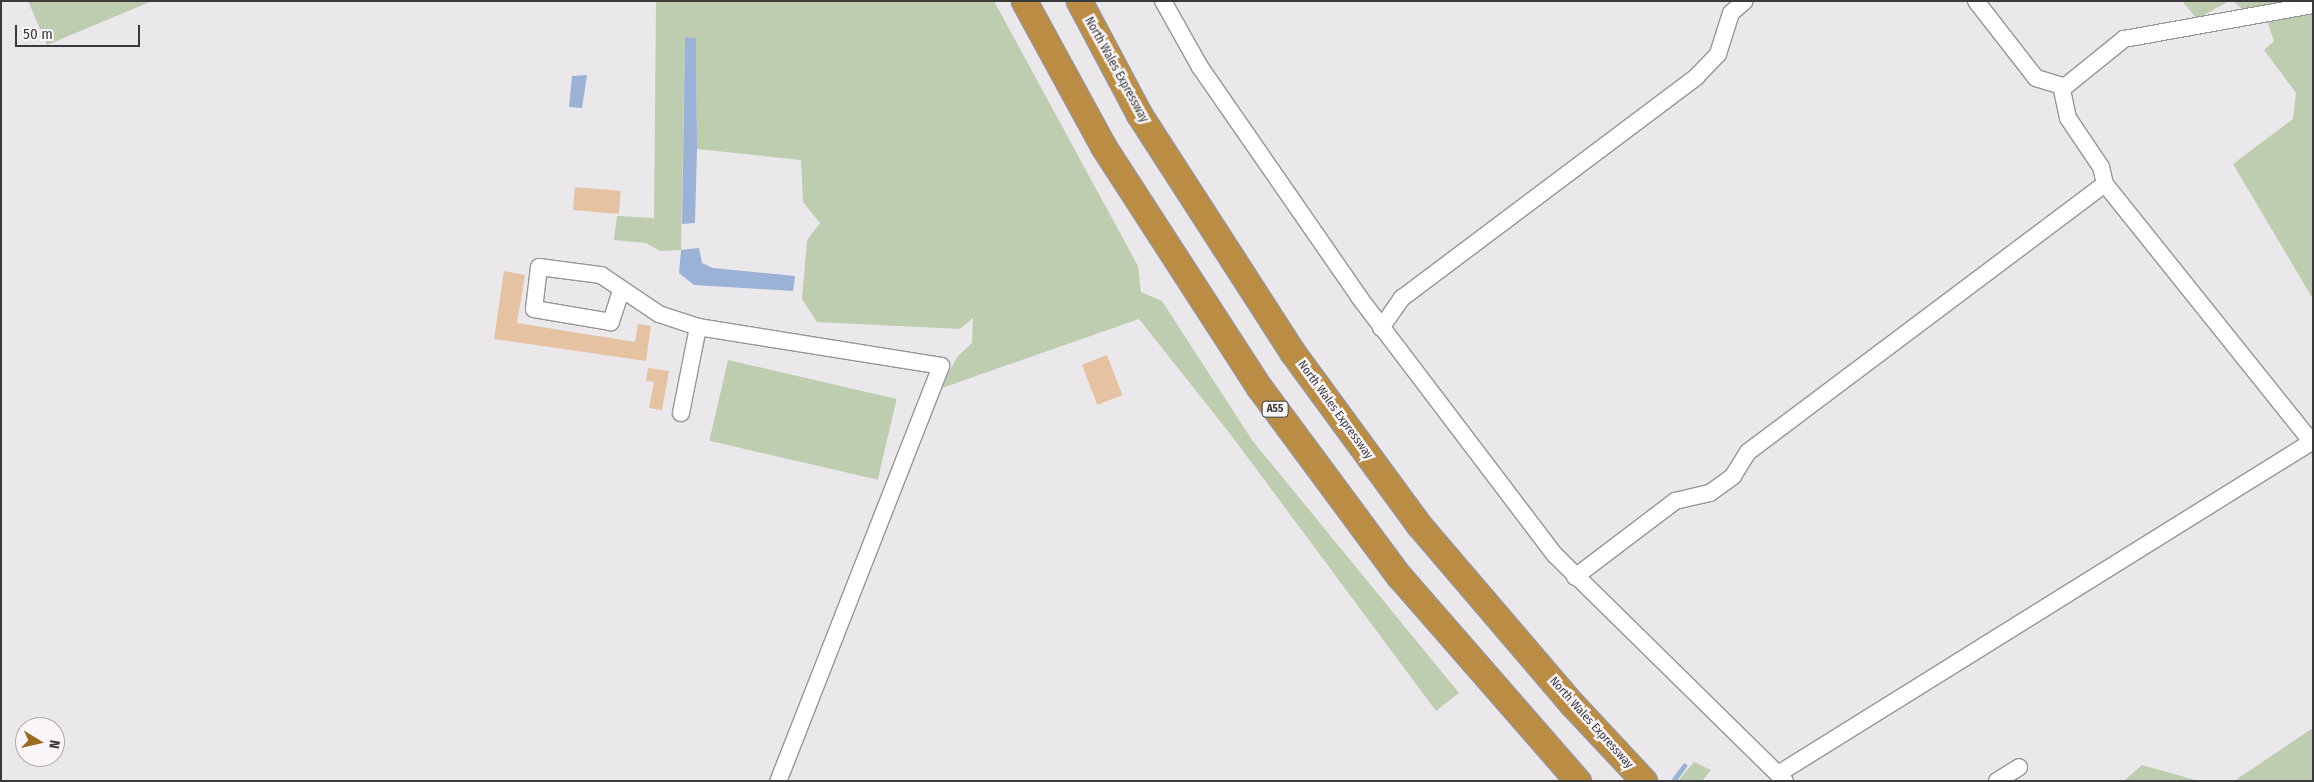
<!DOCTYPE html>
<style>
body{margin:0}
#map{position:relative;width:2314px;height:782px;overflow:hidden;background:#ebe8ec;font-family:"Fira Sans Condensed",sans-serif}
div>[style]{position:absolute}
.green>*{inset:0;background:#becdb0;transform-origin:0 0}
.water>*{inset:0;background:#9cb1d6}
.stream>*{height:5px;margin:-2.5px;padding:0 2.5px;transform-origin:2.5px;border-radius:2.5px;background:#9cb1d6}
.building>*{inset:0;background:#e5c2a2;transform-origin:0 0}
.roads{filter:drop-shadow(1px 0 #989598) drop-shadow(-1px 0 #989598) drop-shadow(0 1px #989598) drop-shadow(0 -1px #989598)}
.minor>*{height:16px;margin:-8px;padding:0 8px;transform-origin:8px;border-radius:8px;background:#fff}
.highway>*{height:25px;margin:-12.5px;padding:0 12.5px;transform-origin:12.5px;border-radius:12.5px;background:#bb8c43}
span{translate:-50% -50%;white-space:nowrap;text-align:center;line-height:1.15;-webkit-text-stroke:5px #f9f5f9;paint-order:stroke}
.shield-label span{padding:1px 4px;background:#f9f5f9;border:1px solid;border-radius:4px;-webkit-text-stroke-width:0}
.shield-label{font-size:11px;color:#3b3a3b;font-weight:700}
.street-label{font-size:12px;color:#3b3a3b}
.frame{position:absolute;inset:0;border:2px solid #3b3a3b;pointer-events:none}
.north{position:absolute;left:15px;top:717px;width:50px;height:50px;box-sizing:border-box;background:#f9f5f9;border:1px solid #adaaad;border-radius:50%;rotate:99deg;font-size:14px;font-weight:700;line-height:20px;text-align:center;color:#3b3a3b}
.north::after{content:'';display:block;margin:auto;width:18px;height:22px;background:#9d6a20;clip-path:polygon(50% 0,100% 100%,50% 72%,0 100%)}
.scale{position:absolute;left:15px;top:25px;width:125px;height:22px;box-sizing:border-box;border:2px solid #3b3a3b;border-top:0;padding-left:6px;font-size:15px;line-height:18px;white-space:nowrap;color:#3b3a3b;-webkit-text-stroke:4px #f9f5f9;paint-order:stroke}
</style>
<div id="map">
<div class="green">
<div style="clip-path:polygon(28px 1px,152px 1px,47px 45px)"></div>
<div style="clip-path:polygon(656px 1px,994px 1px,1138px 266px,1141px 292px,1162px 301px,1252px 440px,1459px 693px,1436px 711px,1231px 435px,1139px 319px,939px 389px,958px 356px,972px 343px,973px 318px,960px 329px,817px 322px,802px 299px,807px 240px,820px 223px,803px 202px,801px 160px,697px 149px,696px 38px,685px 37px,681px 250px,660px 251px,646px 243px,614px 240px,617px 216px,654px 218px)"></div>
<div style="clip-path:polygon(2182px 1px,2229px 1px,2197px 19px)"></div>
<div style="clip-path:polygon(2233px 1px,2304px 1px,2264px 10px,2242px 9px)"></div>
<div style="clip-path:polygon(2313px 12px,2313px 299px,2233px 164px,2293px 119px,2296px 93px,2264px 50px,2274px 41px,2267px 21px)"></div>
<div style="left:728px;top:360px;width:173px;height:83px;rotate:13deg"></div>
<div style="clip-path:polygon(2313px 728px,2313px 781px,2234px 781px)"></div>
<div style="clip-path:polygon(1694px 762px,1711px 770px,1702px 781px,1678px 781px)"></div>
<div style="clip-path:polygon(2142px 765px,2199px 781px,2124px 781px)"></div>
</div>
<div class="water">
<div style="clip-path:polygon(685px 37px,696px 38px,697px 149px,695px 223px,682px 224px)"></div>
<div style="clip-path:polygon(587px 75px,582px 108px,569px 107px,572px 76px)"></div>
<div style="clip-path:polygon(699px 248px,702px 263px,713px 268px,795px 276px,793px 291px,694px 285px,679px 273px,681px 250px)"></div>
</div>
<div class="stream">
<div style="left:1673px;top:781px;width:19px;rotate:-54deg"></div>
</div>
<div class="building">
<div style="left:575px;top:187px;width:46px;height:23px;rotate:5deg"></div>
<div style="clip-path:polygon(504px 271px,525px 275px,517px 323px,635px 342px,638px 324px,651px 326px,646px 361px,494px 339px)"></div>
<div style="left:1107px;top:355px;width:43px;height:27px;rotate:69deg"></div>
<div style="clip-path:polygon(648px 368px,669px 371px,662px 410px,649px 408px,654px 382px,646px 381px)"></div>
</div>
<div class="roads">
<div class="minor">
<div style="left:1163px;top:1px;width:76px;rotate:60.7deg"></div>
<div style="left:1200px;top:67px;width:280px;rotate:55.3deg"></div>
<div style="left:1359px;top:297px;width:324px;rotate:52.8deg"></div>
<div style="left:1555px;top:555px;width:322px;rotate:44.5deg"></div>
<div style="left:1976px;top:1px;width:98px;rotate:52.1deg"></div>
<div style="left:2036px;top:78px;width:30px;rotate:17deg"></div>
<div style="left:2105px;top:184px;width:331px;rotate:51.3deg"></div>
<div style="left:621px;top:291px;width:33px;rotate:108deg"></div>
<div style="left:611px;top:322px;width:78px;rotate:-170.4deg"></div>
<div style="left:534px;top:309px;width:42px;rotate:-83.2deg"></div>
<div style="left:539px;top:267px;width:63px;rotate:7.4deg"></div>
<div style="left:601px;top:275px;width:70px;rotate:33.9deg"></div>
<div style="left:659px;top:314px;width:41px;rotate:18.4deg"></div>
<div style="left:698px;top:327px;width:246px;rotate:9.1deg"></div>
<div style="left:941px;top:366px;width:446px;rotate:111.4deg"></div>
<div style="left:1381px;top:328px;width:37px;rotate:-55deg"></div>
<div style="left:1402px;top:298px;width:368px;rotate:-36.9deg"></div>
<div style="left:1696px;top:77px;width:32px;rotate:-46deg"></div>
<div style="left:1718px;top:54px;width:43px;rotate:-72.4deg"></div>
<div style="left:1731px;top:13px;width:18px;rotate:-41deg"></div>
<div style="left:681px;top:413px;width:88px;rotate:-78.8deg"></div>
<div style="left:1575px;top:577px;width:126px;rotate:-37.2deg"></div>
<div style="left:1675px;top:501px;width:36px;rotate:-13deg"></div>
<div style="left:1710px;top:493px;width:29px;rotate:-36deg"></div>
<div style="left:1733px;top:476px;width:28px;rotate:-58deg"></div>
<div style="left:1748px;top:452px;width:446px;rotate:-36.9deg"></div>
<div style="left:2105px;top:184px;width:17px;rotate:-103deg"></div>
<div style="left:2101px;top:167px;width:59px;rotate:-124deg"></div>
<div style="left:2068px;top:118px;width:30px;rotate:-102deg"></div>
<div style="left:2062px;top:89px;width:80px;rotate:-38.9deg"></div>
<div style="left:2124px;top:39px;width:192px;rotate:-10.2deg"></div>
<div style="left:1778px;top:774px;width:630px;rotate:-31.9deg"></div>
<div style="left:1997px;top:781px;width:26px;rotate:-32deg"></div>
</div>
<div class="highway">
<div style="left:1024px;top:1px;width:165px;rotate:61.4deg"></div>
<div style="left:1103px;top:146px;width:287px;rotate:57.1deg"></div>
<div style="left:1259px;top:387px;width:235px;rotate:53.5deg"></div>
<div style="left:1399px;top:576px;width:272px;rotate:48.9deg"></div>
<div style="left:1079px;top:1px;width:128px;rotate:62deg"></div>
<div style="left:1139px;top:114px;width:284px;rotate:57.2deg"></div>
<div style="left:1293px;top:353px;width:213px;rotate:53.8deg"></div>
<div style="left:1419px;top:525px;width:235px;rotate:49.5deg"></div>
<div style="left:1572px;top:704px;width:105px;rotate:46.9deg"></div>
</div>
</div>
<div class="shield-label">
<span style="left:1275px;top:409px">A55</span>
</div>
<div class="street-label">
<span style="left:1116px;top:70px;rotate:61deg">North Wales Expressway</span>
<span style="left:1335px;top:410px;rotate:54deg">North Wales Expressway</span>
<span style="left:1591px;top:723px;rotate:48deg">North Wales Expressway</span>
</div>
<div class="frame"></div>
<div class="north">N</div>
<div class="scale">50 m</div>
</div>
